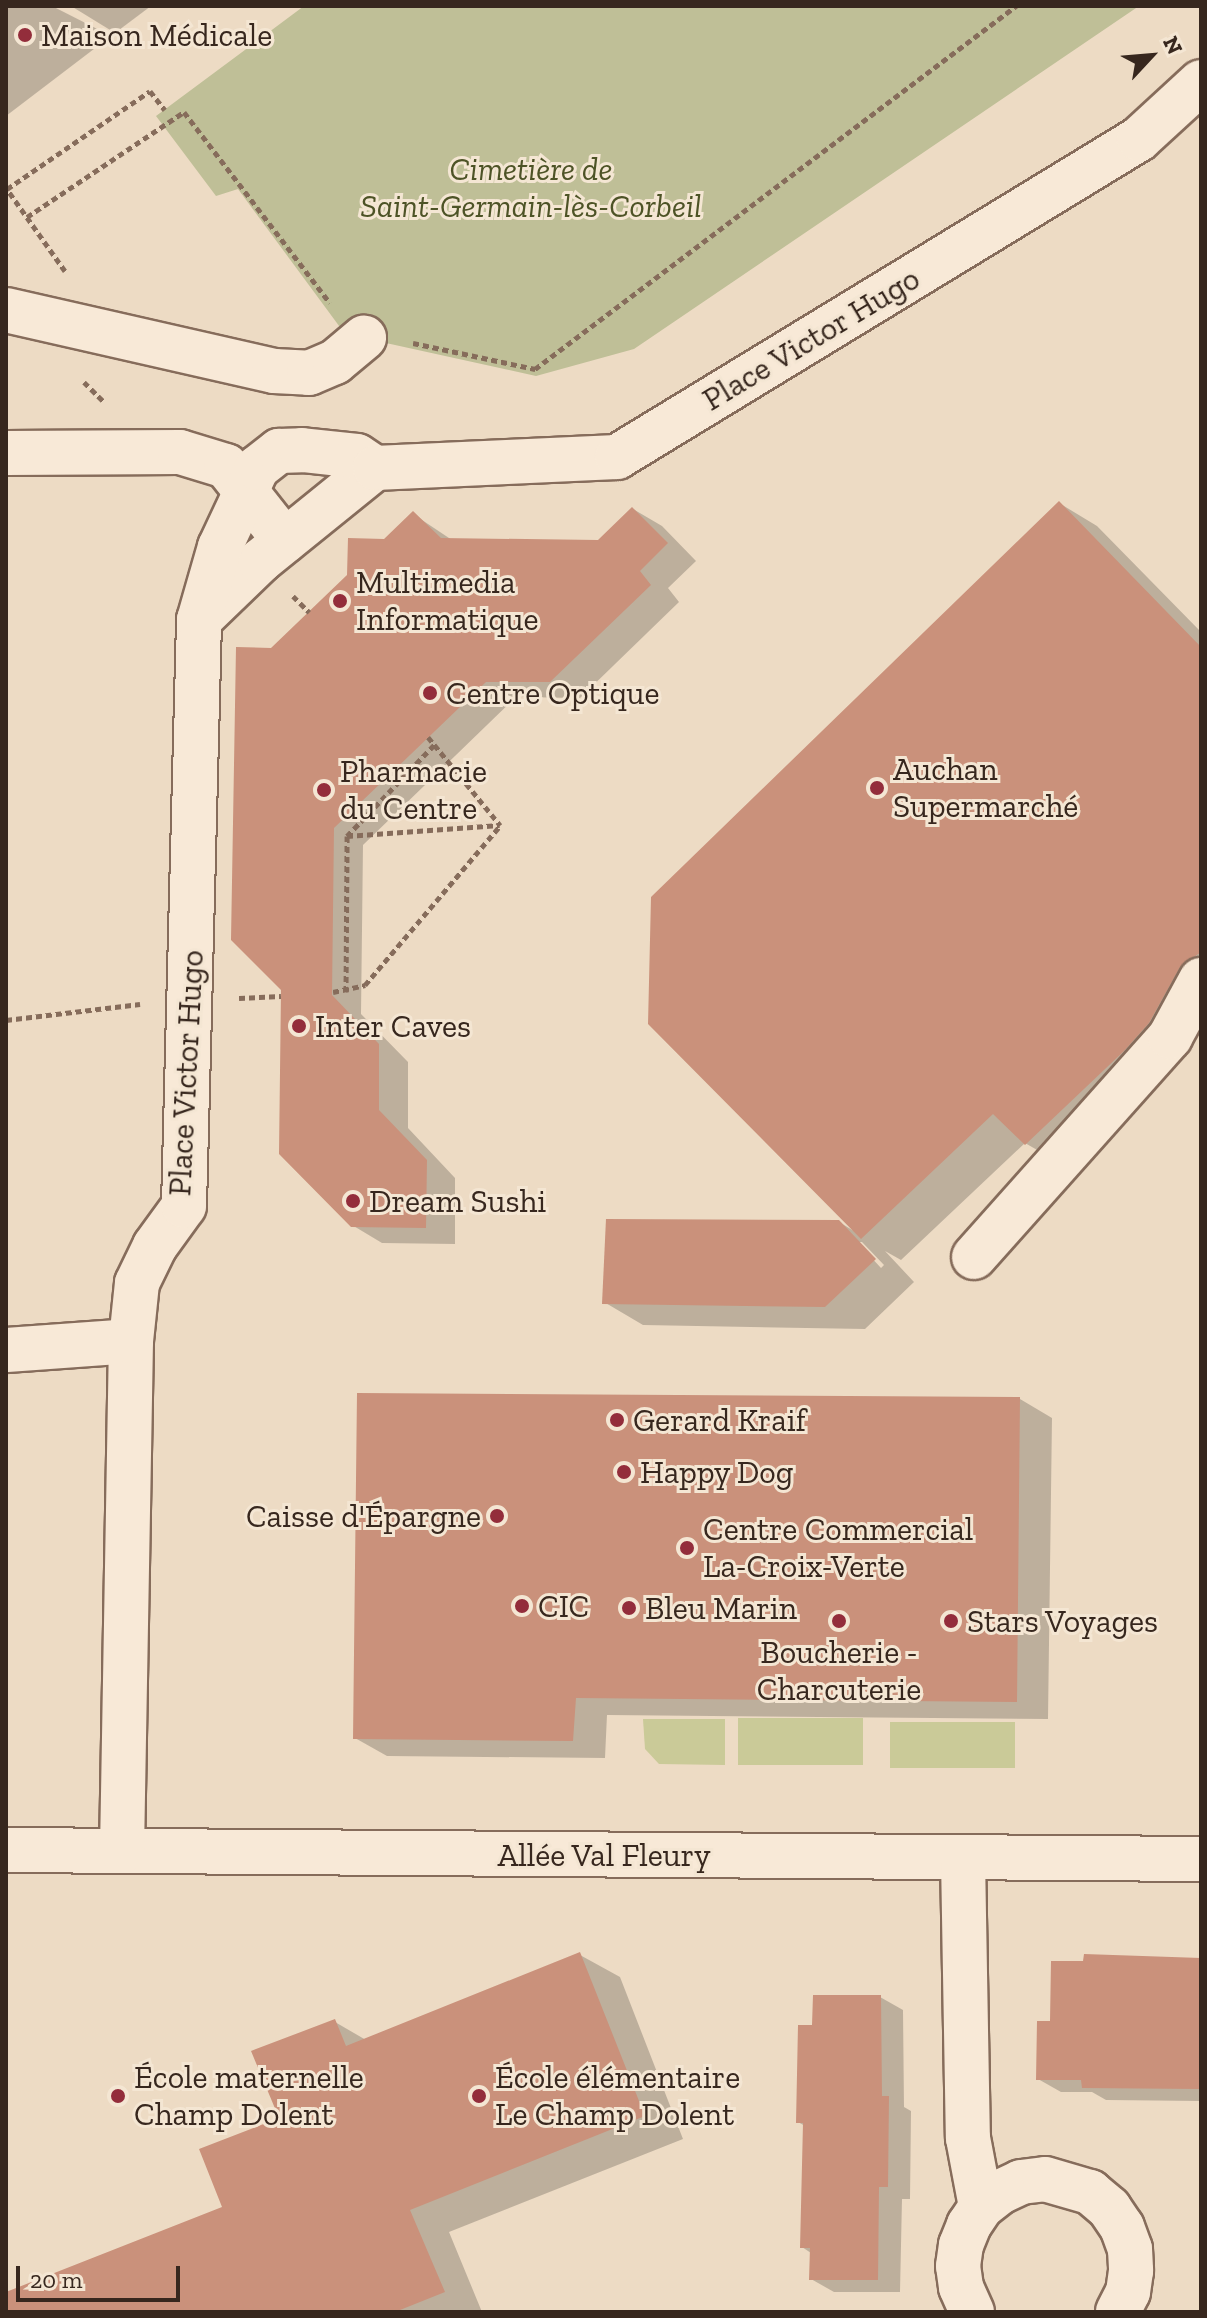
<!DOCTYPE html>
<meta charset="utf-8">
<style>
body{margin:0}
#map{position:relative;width:1207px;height:2318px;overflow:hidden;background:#eddbc4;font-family:"Zilla Slab",serif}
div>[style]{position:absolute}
.green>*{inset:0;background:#caca98;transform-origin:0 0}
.cemetery>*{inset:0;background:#bfbf97}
.shadow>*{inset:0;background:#0003}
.building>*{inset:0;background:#ca917b}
.path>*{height:5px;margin-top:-2.5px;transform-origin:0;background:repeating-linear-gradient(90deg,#866c5b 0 6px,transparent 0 10px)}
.roads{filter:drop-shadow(2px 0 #866c5b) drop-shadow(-2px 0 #866c5b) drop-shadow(0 2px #866c5b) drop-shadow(0 -2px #866c5b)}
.minor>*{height:44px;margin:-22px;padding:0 22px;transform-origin:22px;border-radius:22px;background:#f8e9d7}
.dots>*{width:22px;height:22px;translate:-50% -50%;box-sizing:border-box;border:4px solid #f4e6d3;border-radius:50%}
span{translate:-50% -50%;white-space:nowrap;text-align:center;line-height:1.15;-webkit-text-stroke:6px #f4e6d3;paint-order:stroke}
.poi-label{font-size:32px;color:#37271e}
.left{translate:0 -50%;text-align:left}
.right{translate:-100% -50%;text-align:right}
.park-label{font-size:32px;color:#4d5326;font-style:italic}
.street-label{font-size:32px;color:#37271e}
.frame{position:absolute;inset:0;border:8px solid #37271e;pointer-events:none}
.north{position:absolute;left:1111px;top:16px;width:80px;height:80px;-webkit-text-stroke:6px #f4e6d3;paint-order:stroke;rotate:64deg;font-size:22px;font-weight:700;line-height:32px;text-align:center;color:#37271e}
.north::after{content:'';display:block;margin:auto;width:28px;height:36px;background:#37271e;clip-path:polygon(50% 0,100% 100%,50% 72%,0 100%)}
.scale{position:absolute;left:16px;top:2266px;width:164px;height:36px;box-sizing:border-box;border:4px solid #37271e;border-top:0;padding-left:10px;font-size:24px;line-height:28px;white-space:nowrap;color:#37271e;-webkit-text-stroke:6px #f4e6d3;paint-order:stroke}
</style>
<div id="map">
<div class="green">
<div style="left:738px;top:1718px;width:125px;height:47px"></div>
<div style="clip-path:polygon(643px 1719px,725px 1719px,725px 1765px,659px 1764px,645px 1749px)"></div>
<div style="left:890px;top:1722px;width:125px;height:46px"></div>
</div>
<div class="cemetery">
<div style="clip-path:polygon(304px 6px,1139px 6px,634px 349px,536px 376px,345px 334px,238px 189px,216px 196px,156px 116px)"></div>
</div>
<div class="shadow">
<div style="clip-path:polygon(6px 6px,52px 6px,111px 36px,6px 116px)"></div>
<div style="clip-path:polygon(71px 6px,151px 6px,115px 33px)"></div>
<div style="clip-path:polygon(evenodd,1059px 503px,1097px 526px,1201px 632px,1201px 1021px,1065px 1166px,1025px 1143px,901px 1260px,885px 1251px,914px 1282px,865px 1329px,643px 1325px,604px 1302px,839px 1222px,854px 1231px,1059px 503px,857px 1242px,862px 1242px,884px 1265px,881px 1268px,857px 1242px)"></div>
<div style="clip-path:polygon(633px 509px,662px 526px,696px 561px,668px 588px,679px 602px,580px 698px,516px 697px,363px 845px,361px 1014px,408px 1062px,408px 1128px,455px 1178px,455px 1244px,382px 1243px,352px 1225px,283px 989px,271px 650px,413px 514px,452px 540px,599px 542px)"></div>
<div style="clip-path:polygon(1020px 1399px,1052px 1418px,1048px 1719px,607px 1715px,605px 1758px,387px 1756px,355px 1738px)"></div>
<div style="clip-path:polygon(580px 1955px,620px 1977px,683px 2139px,449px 2232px,482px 2312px,42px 2312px,225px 2208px,281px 2119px,335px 2022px,366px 2040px)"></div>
<div style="clip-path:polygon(1201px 1962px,1201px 2101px,1106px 2100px,1092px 2092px,1061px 2092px,1038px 2079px,1052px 2023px)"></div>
<div style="clip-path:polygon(880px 1997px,903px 2010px,904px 2107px,911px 2111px,910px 2199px,902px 2199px,900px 2292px,834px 2292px,811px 2279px,811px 2253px,802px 2247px,805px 2126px,798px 2122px,814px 2027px)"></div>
</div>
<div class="building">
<div style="clip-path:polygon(1059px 501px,1201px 647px,1201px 952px,1180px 967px,1149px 1023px,1124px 1051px,1025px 1145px,993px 1114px,861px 1239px,648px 1024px,651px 897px)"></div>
<div style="clip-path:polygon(632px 507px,668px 543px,640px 571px,651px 585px,550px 682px,486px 682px,334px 828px,332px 995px,379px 1044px,379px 1110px,427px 1160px,426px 1228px,351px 1227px,279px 1154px,281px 990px,231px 940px,236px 647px,271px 648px,347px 575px,348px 538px,384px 539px,413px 511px,441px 538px,598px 540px)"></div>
<div style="clip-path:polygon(606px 1219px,839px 1220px,876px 1259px,825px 1307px,602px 1304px)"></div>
<div style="clip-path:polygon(357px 1393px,1020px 1397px,1017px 1702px,576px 1698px,573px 1741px,353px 1739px)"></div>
<div style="clip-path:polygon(580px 1952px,645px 2116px,410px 2210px,445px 2292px,395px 2312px,6px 2312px,6px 2292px,222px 2207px,199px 2149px,279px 2118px,251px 2051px,335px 2019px,346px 2046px)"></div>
<div style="clip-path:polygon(1084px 1954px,1201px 1958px,1201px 2089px,1082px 2088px,1081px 2080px,1036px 2080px,1037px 2021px,1050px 2021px,1051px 1961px,1083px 1961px)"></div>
<div style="clip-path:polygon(813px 1995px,881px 1995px,882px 2096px,889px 2096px,888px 2187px,879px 2187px,878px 2280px,809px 2280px,810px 2248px,800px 2248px,803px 2123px,796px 2123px,798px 2025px,812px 2025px)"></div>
</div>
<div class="path">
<div style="left:27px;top:217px;width:189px;rotate:-33.8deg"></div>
<div style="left:184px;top:112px;width:240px;rotate:52.6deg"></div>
<div style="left:65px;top:271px;width:100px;rotate:-125.3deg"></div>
<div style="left:7px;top:189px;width:173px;rotate:-34.4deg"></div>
<div style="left:150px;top:91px;width:24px;rotate:52deg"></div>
<div style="left:413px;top:343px;width:125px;rotate:12deg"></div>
<div style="left:535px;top:369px;width:603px;rotate:-37.04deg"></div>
<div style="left:84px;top:382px;width:27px;rotate:45deg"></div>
<div style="left:293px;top:596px;width:23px;rotate:45deg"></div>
<div style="left:428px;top:737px;width:114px;rotate:50.7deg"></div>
<div style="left:347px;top:836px;width:127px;rotate:-46.3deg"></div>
<div style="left:333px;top:992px;width:33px;rotate:-12deg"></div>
<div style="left:365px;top:985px;width:209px;rotate:-49.7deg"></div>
<div style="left:346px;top:992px;width:156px;rotate:-89.6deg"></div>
<div style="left:347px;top:836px;width:153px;rotate:-4.1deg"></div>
<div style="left:239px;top:998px;width:42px;rotate:-2.7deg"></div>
<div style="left:6px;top:1020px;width:135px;rotate:-6.8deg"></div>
</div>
<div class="roads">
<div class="minor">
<div style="left:6px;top:310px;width:275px;rotate:12.8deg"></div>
<div style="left:274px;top:371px;width:35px;rotate:3deg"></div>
<div style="left:309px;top:373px;width:28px;rotate:-23deg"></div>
<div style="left:335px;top:362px;width:38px;rotate:-40deg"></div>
<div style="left:6px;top:453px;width:174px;rotate:-0.3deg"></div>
<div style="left:180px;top:452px;width:48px;rotate:16.9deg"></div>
<div style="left:226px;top:466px;width:95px;rotate:51.8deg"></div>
<div style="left:199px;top:620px;width:85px;rotate:-44deg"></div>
<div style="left:260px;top:561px;width:148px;rotate:-39deg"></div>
<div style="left:974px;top:1257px;width:295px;rotate:-48.3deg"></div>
<div style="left:1170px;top:1037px;width:65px;rotate:-61.5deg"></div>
<div style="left:6px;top:1350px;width:125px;rotate:-4.1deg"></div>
<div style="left:6px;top:1850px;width:1195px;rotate:0.43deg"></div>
<div style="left:122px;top:1851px;width:510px;rotate:-88.99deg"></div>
<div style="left:131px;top:1341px;width:58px;rotate:-84.1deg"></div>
<div style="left:137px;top:1283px;width:41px;rotate:-64.1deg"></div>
<div style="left:155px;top:1246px;width:49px;rotate:-54.1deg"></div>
<div style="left:184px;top:1206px;width:586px;rotate:-88.53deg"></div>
<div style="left:199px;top:620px;width:76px;rotate:-74deg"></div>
<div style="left:220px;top:547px;width:87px;rotate:-64.9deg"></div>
<div style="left:257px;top:468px;width:28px;rotate:-38deg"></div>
<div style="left:279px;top:451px;width:23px;rotate:-2deg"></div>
<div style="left:302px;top:450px;width:55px;rotate:6.2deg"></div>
<div style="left:357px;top:456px;width:22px;rotate:34deg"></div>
<div style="left:375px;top:468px;width:242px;rotate:-2.6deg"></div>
<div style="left:617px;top:457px;width:611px;rotate:-31.35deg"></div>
<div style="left:1139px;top:139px;width:84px;rotate:-42.6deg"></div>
<div style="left:963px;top:1858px;width:280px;rotate:89deg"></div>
<div style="left:968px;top:2138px;width:70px;rotate:79.3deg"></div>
<div style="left:972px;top:2312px;width:27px;rotate:-114deg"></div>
<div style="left:961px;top:2287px;width:21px;rotate:-98deg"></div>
<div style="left:958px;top:2266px;width:21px;rotate:-82deg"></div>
<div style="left:961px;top:2245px;width:22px;rotate:-68deg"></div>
<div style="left:969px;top:2225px;width:22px;rotate:-56deg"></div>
<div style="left:981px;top:2207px;width:24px;rotate:-38deg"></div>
<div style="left:1000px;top:2192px;width:23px;rotate:-25deg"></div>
<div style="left:1021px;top:2182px;width:24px;rotate:-7deg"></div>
<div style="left:1045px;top:2179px;width:47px;rotate:16.1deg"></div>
<div style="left:1090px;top:2192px;width:25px;rotate:40deg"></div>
<div style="left:1109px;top:2208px;width:23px;rotate:56deg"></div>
<div style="left:1122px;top:2227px;width:23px;rotate:70deg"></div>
<div style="left:1130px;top:2249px;width:22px;rotate:87deg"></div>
<div style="left:1131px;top:2271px;width:21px;rotate:98deg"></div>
<div style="left:1128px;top:2292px;width:22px;rotate:117deg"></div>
</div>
</div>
<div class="dots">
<div style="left:25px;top:35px;background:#932d3b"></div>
<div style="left:340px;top:601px;background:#932d3b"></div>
<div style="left:430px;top:693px;background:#932d3b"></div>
<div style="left:877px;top:788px;background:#932d3b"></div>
<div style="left:324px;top:790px;background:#932d3b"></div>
<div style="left:299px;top:1026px;background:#932d3b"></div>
<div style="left:353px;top:1201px;background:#932d3b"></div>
<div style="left:617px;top:1420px;background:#932d3b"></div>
<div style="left:624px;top:1472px;background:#932d3b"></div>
<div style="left:497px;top:1516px;background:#932d3b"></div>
<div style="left:687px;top:1548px;background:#932d3b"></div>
<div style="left:522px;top:1606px;background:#932d3b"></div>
<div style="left:629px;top:1608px;background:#932d3b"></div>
<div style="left:839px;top:1621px;background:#932d3b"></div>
<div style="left:951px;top:1621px;background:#932d3b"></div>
<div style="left:118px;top:2096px;background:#932d3b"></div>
<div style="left:479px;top:2096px;background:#932d3b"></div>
</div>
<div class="poi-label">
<span class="left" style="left:41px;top:35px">Maison Médicale</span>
<span class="left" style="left:356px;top:601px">Multimedia<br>Informatique</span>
<span class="left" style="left:446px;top:693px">Centre Optique</span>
<span class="left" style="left:893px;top:788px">Auchan<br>Supermarché</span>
<span class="left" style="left:340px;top:790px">Pharmacie<br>du Centre</span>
<span class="left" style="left:315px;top:1026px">Inter Caves</span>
<span class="left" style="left:369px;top:1201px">Dream Sushi</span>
<span class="left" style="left:633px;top:1420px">Gerard Kraif</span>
<span class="left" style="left:640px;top:1472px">Happy Dog</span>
<span class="right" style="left:481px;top:1516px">Caisse d'Épargne</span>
<span class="left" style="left:703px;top:1548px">Centre Commercial<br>La-Croix-Verte</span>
<span class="left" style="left:538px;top:1606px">CIC</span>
<span class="left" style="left:645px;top:1608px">Bleu Marin</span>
<span class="left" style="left:967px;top:1621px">Stars Voyages</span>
<span style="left:839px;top:1671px">Boucherie -<br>Charcuterie</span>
<span class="left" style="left:134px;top:2096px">École maternelle<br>Champ Dolent</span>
<span class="left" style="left:495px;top:2096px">École élémentaire<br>Le Champ Dolent</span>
</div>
<div class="park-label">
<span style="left:531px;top:188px">Cimetière de<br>Saint-Germain-lès-Corbeil</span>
</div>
<div class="street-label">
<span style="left:811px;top:339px;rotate:-31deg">Place Victor Hugo</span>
<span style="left:186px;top:1073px;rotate:-87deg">Place Victor Hugo</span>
<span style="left:604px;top:1855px">Allée Val Fleury</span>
</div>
<div class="frame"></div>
<div class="north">N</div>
<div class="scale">20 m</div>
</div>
